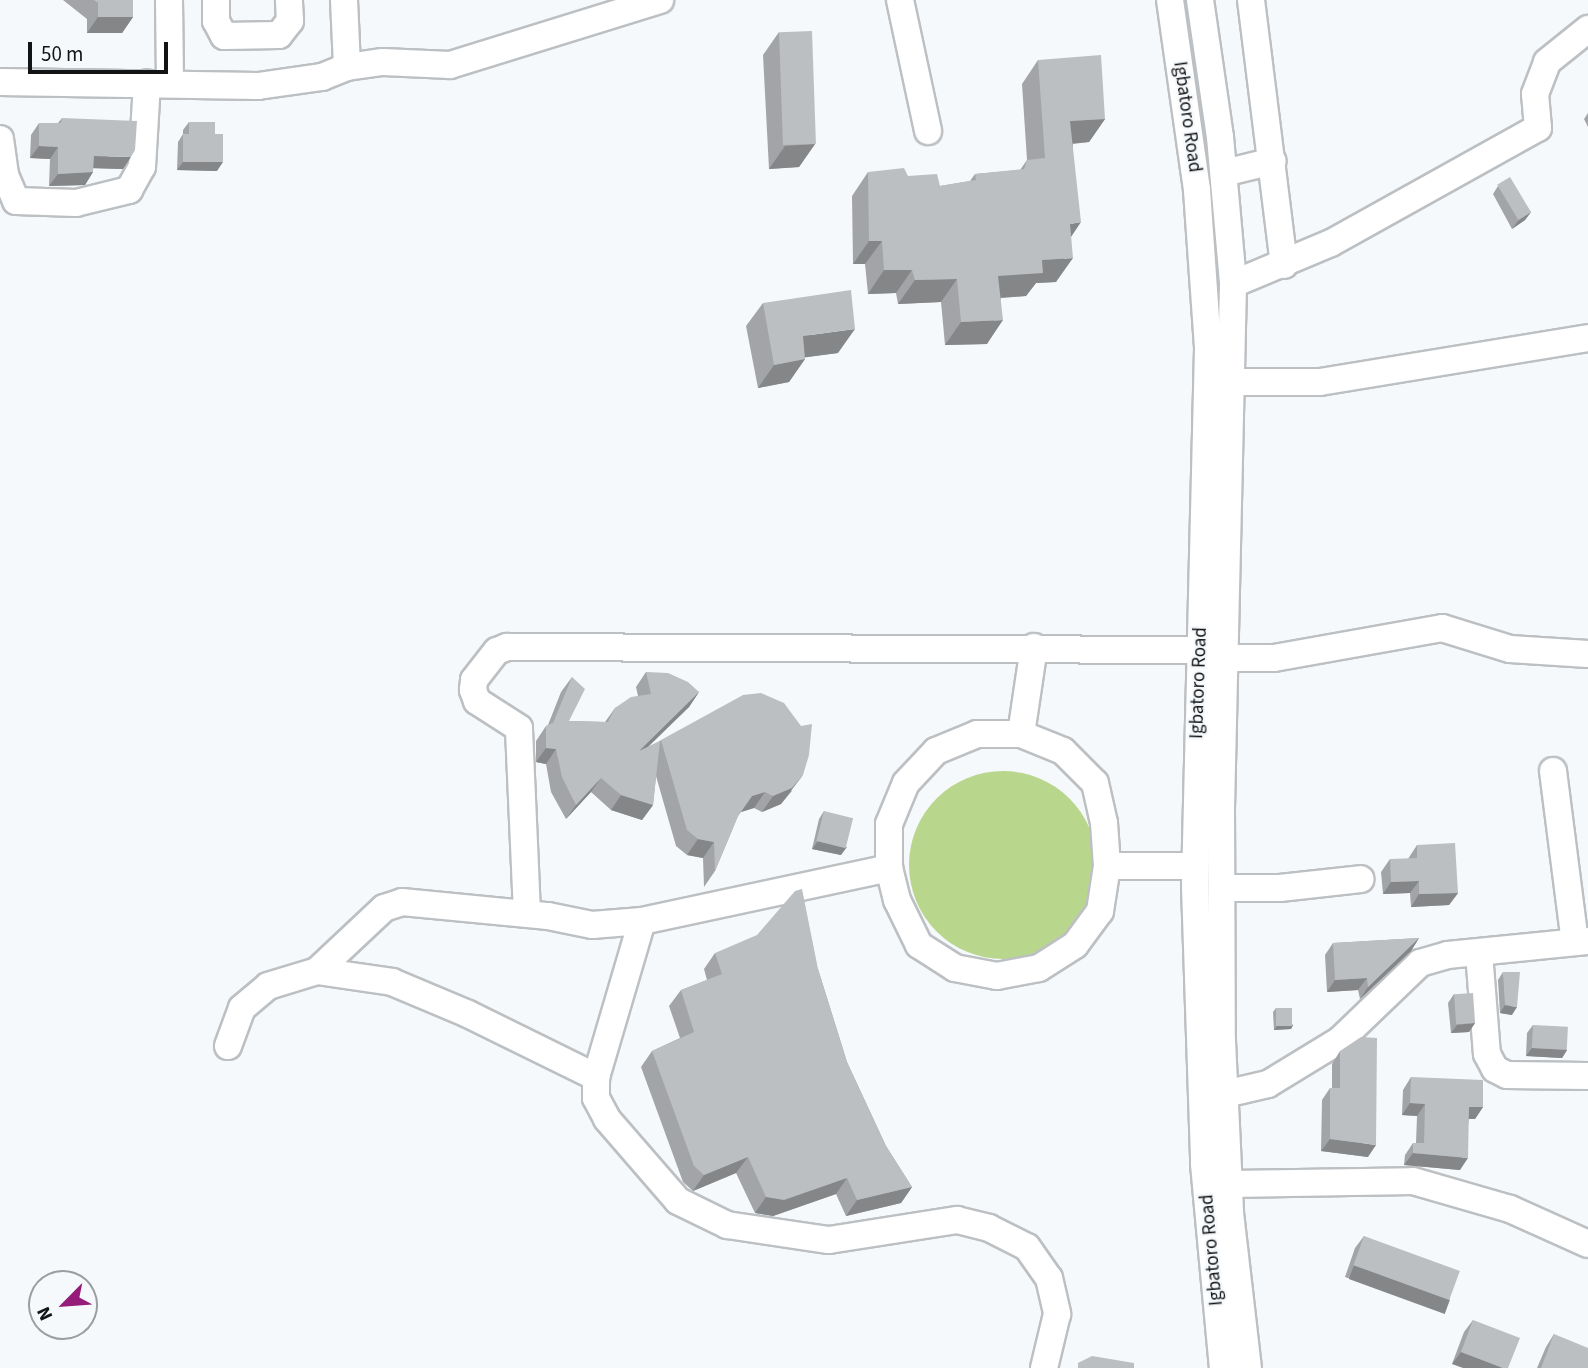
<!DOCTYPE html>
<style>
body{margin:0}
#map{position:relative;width:1588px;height:1368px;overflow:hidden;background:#f6f9fc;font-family:"Source Sans 3",sans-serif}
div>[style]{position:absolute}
.green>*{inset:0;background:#b9d68d}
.round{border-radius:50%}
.roads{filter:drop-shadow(2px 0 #bdc0c3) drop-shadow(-2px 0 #bdc0c3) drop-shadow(0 2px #bdc0c3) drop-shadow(0 -2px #bdc0c3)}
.minor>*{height:26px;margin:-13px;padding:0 13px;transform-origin:13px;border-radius:13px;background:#fff}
.wall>*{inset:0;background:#a2a4a7}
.shaded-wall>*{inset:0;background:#848688;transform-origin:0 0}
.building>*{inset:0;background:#bcbfc2;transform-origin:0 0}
span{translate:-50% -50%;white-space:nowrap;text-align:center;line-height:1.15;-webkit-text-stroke:5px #f6f9fc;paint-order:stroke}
.street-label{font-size:19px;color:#121314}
.north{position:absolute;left:28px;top:1270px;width:70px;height:70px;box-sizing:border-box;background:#f6f9fc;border:2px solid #9b9d9f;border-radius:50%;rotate:245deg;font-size:19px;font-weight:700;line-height:28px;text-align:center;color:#121314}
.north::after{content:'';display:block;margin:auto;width:24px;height:32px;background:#951c78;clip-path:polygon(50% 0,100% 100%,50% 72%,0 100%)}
.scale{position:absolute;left:28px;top:42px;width:140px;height:32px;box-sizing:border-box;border:4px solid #121314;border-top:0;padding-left:9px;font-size:21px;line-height:24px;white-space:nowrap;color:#121314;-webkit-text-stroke:5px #f6f9fc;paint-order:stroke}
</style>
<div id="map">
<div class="green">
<div class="round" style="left:909px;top:771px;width:188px;height:188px"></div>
</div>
<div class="roads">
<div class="minor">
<div style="left:169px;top:0;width:82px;rotate:89.3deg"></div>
<div style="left:216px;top:0;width:21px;rotate:90deg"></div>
<div style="left:216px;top:21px;width:17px;rotate:62deg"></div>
<div style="left:224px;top:36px;width:55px;rotate:-1deg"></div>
<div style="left:279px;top:35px;width:18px;rotate:-52deg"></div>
<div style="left:290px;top:21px;width:21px;rotate:-93deg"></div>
<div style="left:344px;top:0;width:67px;rotate:87.4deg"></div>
<div style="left:900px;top:0;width:134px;rotate:77.9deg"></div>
<div style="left:1170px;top:0;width:192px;rotate:81.9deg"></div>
<div style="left:1197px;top:190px;width:159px;rotate:86deg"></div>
<div style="left:1208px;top:349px;width:537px;rotate:91.39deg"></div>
<div style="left:1195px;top:886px;width:278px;rotate:88.1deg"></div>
<div style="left:1204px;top:1164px;width:205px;rotate:84.7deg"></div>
<div style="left:1200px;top:0;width:138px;rotate:81.7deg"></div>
<div style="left:1220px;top:137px;width:148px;rotate:84.9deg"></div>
<div style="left:1233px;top:284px;width:524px;rotate:91.31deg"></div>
<div style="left:1221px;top:808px;width:233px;rotate:89.8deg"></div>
<div style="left:1222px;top:1041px;width:172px;rotate:87.3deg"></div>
<div style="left:1230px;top:1213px;width:156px;rotate:83.4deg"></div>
<div style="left:1251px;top:0;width:267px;rotate:82.9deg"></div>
<div style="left:0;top:82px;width:258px;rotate:0.9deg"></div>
<div style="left:258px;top:86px;width:65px;rotate:-8deg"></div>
<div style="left:322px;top:77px;width:27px;rotate:-22deg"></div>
<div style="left:347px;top:67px;width:36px;rotate:-8deg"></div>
<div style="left:383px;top:62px;width:67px;rotate:2.6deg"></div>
<div style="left:450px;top:65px;width:220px;rotate:-17.2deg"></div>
<div style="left:0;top:139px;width:36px;rotate:82deg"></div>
<div style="left:5px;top:175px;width:28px;rotate:67deg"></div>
<div style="left:16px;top:201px;width:60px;rotate:1.9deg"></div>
<div style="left:76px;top:203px;width:55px;rotate:-13.8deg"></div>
<div style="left:129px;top:190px;width:26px;rotate:-61deg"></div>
<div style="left:142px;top:167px;width:84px;rotate:-86.6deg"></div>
<div style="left:1224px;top:173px;width:50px;rotate:-13.8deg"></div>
<div style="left:1233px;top:284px;width:106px;rotate:-22.7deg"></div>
<div style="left:1331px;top:243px;width:237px;rotate:-29.1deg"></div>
<div style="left:1538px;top:128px;width:34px;rotate:-95deg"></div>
<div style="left:1535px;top:94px;width:34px;rotate:-69deg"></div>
<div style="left:1547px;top:62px;width:53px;rotate:-38.8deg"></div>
<div style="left:1233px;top:382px;width:87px"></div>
<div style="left:1320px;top:382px;width:272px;rotate:-9.3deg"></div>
<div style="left:1228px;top:658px;width:46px"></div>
<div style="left:1274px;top:658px;width:171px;rotate:-10.1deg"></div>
<div style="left:1442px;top:628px;width:71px;rotate:17.2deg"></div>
<div style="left:1510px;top:649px;width:78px;rotate:3.7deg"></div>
<div style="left:977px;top:734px;width:44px"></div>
<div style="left:1021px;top:734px;width:45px;rotate:22deg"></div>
<div style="left:1063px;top:751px;width:45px;rotate:45deg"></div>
<div style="left:1095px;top:783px;width:41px;rotate:77.3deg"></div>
<div style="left:1104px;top:823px;width:43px;rotate:86deg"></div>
<div style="left:1107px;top:866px;width:46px;rotate:98.8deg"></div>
<div style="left:1100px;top:911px;width:42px;rotate:126.3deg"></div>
<div style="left:1075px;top:945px;width:43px;rotate:147.4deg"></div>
<div style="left:1039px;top:968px;width:43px;rotate:169.2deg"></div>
<div style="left:997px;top:976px;width:43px;rotate:-169.2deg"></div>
<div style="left:955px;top:968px;width:43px;rotate:-147.4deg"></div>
<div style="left:919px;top:945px;width:50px;rotate:-116.1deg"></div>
<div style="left:897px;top:900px;width:33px;rotate:-104deg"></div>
<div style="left:889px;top:868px;width:44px;rotate:-90deg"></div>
<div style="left:889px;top:824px;width:44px;rotate:-67.5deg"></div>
<div style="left:906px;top:783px;width:44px;rotate:-46.8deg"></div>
<div style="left:936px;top:751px;width:44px;rotate:-22.5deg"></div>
<div style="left:1021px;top:734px;width:88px;rotate:-81.5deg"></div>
<div style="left:1553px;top:771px;width:172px;rotate:82.7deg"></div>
<div style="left:1107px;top:866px;width:88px"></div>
<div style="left:1222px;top:888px;width:58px"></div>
<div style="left:1280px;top:888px;width:81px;rotate:-6.3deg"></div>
<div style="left:527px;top:913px;width:185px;rotate:-92.5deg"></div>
<div style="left:519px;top:728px;width:50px;rotate:-147.3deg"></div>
<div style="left:477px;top:701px;width:12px;rotate:-110deg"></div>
<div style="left:473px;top:690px;width:10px;rotate:-84deg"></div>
<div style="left:474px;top:680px;width:37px;rotate:-52deg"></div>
<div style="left:497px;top:651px;width:11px;rotate:-22deg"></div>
<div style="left:507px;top:647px;width:693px;rotate:0.25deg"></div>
<div style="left:642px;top:921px;width:163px;rotate:106.4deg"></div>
<div style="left:596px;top:1077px;width:21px;rotate:90deg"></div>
<div style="left:596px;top:1098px;width:24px;rotate:62deg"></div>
<div style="left:607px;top:1119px;width:108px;rotate:49.1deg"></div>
<div style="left:678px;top:1201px;width:55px;rotate:26.1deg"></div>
<div style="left:727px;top:1225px;width:103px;rotate:8.4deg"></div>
<div style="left:829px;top:1240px;width:130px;rotate:-8.9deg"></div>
<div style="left:957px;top:1220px;width:33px;rotate:14deg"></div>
<div style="left:989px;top:1228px;width:42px;rotate:26.6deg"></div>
<div style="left:1027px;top:1247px;width:38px;rotate:55deg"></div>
<div style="left:1049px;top:1278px;width:37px;rotate:77deg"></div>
<div style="left:1057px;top:1314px;width:56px;rotate:103.5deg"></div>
<div style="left:1479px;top:953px;width:101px;rotate:85.5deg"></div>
<div style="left:1487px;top:1054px;width:17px;rotate:62deg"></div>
<div style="left:1495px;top:1069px;width:13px;rotate:27deg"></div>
<div style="left:1507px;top:1075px;width:81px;rotate:0.7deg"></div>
<div style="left:317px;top:971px;width:76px;rotate:8.3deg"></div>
<div style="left:392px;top:982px;width:82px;rotate:22.8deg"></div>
<div style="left:468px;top:1014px;width:143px;rotate:26.2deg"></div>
<div style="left:228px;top:1046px;width:40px;rotate:-69.8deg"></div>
<div style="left:242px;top:1008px;width:34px;rotate:-40deg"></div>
<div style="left:268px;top:986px;width:51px;rotate:-17deg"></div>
<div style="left:317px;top:971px;width:92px;rotate:-43.2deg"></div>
<div style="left:384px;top:908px;width:19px;rotate:-18deg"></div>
<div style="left:402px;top:902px;width:147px;rotate:5.5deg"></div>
<div style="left:548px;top:916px;width:45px;rotate:11.6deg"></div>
<div style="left:592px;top:925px;width:50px;rotate:-4.6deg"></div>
<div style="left:642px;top:921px;width:253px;rotate:-12.1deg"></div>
<div style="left:1225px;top:1094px;width:44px;rotate:-13.1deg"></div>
<div style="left:1268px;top:1084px;width:84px;rotate:-31.4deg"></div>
<div style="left:1340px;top:1040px;width:111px;rotate:-43.9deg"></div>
<div style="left:1420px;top:963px;width:29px;rotate:-16deg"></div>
<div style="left:1448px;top:955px;width:141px;rotate:-5.7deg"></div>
<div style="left:1230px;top:1184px;width:183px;rotate:-0.9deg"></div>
<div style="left:1413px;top:1181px;width:101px;rotate:16.1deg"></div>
<div style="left:1510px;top:1209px;width:85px;rotate:24.2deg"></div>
</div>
</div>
<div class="wall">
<div style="clip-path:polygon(63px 0,133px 0,133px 17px,122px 33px,87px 33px,87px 19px)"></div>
<div style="clip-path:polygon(779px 32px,815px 144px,799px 167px,769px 169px,763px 55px)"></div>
<div style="clip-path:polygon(1038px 60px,1105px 119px,1089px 142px,1073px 144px,1071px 237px,1056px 282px,1036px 283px,1026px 296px,1001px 298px,987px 344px,945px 345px,941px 302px,898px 304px,896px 293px,868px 294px,865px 264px,853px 264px,852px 196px,868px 172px,908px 176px,940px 186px,970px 181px,975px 174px,1020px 170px,1027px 160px,1022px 84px)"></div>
<div style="clip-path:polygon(1588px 113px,1588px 127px,1584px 119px)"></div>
<div style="clip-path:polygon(62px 118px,123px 169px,93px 168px,93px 172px,85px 185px,49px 186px,50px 159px,30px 158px,31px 135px,39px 123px,58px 123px)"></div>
<div style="clip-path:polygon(189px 122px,215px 134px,217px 171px,177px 170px,178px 142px,183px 134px,183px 130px)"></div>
<div style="clip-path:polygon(1498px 186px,1531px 212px,1525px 220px,1512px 229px,1493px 194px)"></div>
<div style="clip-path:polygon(763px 303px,838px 353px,805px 357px,805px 359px,789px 382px,758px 388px,746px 326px)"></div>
<div style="clip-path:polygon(646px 672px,699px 692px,689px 707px,648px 747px,660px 741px,661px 740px,792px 791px,781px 804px,762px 812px,754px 808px,741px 812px,738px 816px,715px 871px,704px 887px,703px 858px,687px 855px,676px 846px,656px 776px,653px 805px,642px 820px,611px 810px,591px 792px,566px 819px,551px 792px,546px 764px,536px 762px,536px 741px,546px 726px,548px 725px,561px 692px,572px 677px,569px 721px,605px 722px,615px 708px,638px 696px,636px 687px)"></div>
<div style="clip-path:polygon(824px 811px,841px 855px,812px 849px,819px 819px)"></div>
<div style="clip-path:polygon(1417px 845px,1458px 893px,1449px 905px,1411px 907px,1410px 893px,1383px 894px,1381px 872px,1390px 859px,1408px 859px)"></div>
<div style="clip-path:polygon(1419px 938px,1411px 951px,1360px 999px,1358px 990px,1327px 992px,1325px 955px,1333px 943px)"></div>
<div style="clip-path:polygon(715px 953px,818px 969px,847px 1062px,886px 1146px,912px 1187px,901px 1203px,846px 1216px,836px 1194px,773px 1216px,755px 1213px,736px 1173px,693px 1191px,683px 1182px,641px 1067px,652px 1051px,680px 1038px,669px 1006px,681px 990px,707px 980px,704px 969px)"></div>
<div style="clip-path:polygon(1503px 972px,1512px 1015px,1500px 1013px,1498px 980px)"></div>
<div style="clip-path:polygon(1454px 994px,1475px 1023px,1469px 1032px,1451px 1033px,1448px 1003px)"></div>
<div style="clip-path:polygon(1276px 1008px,1293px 1025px,1291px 1029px,1274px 1030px,1273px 1012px)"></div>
<div style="clip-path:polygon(1533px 1025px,1567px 1050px,1562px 1058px,1526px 1056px,1527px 1033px)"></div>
<div style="clip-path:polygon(1340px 1051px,1368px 1157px,1321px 1151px,1322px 1100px,1330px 1088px,1332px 1088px,1332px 1064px)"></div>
<div style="clip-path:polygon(1411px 1077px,1483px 1107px,1475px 1119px,1469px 1119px,1460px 1170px,1404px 1165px,1405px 1155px,1413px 1143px,1416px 1143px,1417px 1116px,1402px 1115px,1403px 1090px)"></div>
<div style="clip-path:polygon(1364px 1236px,1450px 1299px,1441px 1311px,1345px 1277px,1355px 1248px)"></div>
<div style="clip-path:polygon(1473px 1320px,1508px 1368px,1452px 1364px,1464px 1332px)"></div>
<div style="clip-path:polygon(1554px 1334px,1588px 1368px,1537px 1368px,1546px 1347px)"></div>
</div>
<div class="shaded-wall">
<div style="clip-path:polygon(98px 17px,133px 17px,122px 33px,87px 33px)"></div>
<div style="clip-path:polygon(1105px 119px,1089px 142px,1054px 145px,1070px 121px)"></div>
<div style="clip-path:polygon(815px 144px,799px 167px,769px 169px,785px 146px)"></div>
<div style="clip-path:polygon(39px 146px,58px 147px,50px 159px,30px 158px)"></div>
<div style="clip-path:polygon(94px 156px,131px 157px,123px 169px,85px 168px)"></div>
<div style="clip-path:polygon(183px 162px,223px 162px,217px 171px,177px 170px)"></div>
<div style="clip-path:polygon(93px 172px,85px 185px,49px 186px,58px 174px)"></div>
<div style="clip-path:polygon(1531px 212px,1525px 220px,1512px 229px,1518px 221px)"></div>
<div style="clip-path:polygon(1081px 222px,1065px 246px,1070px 224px)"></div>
<div style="clip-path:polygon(869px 241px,882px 241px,865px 264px,853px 264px)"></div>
<div style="clip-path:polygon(1073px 258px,1056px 282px,1036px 283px,1026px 296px,982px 299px,998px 276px,1042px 260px)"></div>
<div style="clip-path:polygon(884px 270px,912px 270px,896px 293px,868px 294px)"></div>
<div style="clip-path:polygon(957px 279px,941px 302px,898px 304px,915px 280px)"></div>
<div style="clip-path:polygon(1003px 320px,987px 344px,945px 345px,961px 322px)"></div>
<div style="clip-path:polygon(855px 329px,838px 353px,786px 360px,803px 336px)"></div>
<div style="clip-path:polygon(805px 359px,789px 382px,758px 388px,774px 365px)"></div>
<div style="clip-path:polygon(699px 692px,689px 707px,629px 765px,639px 751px)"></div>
<div style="clip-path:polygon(546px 748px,556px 749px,546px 764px,536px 762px)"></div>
<div style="clip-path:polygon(803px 775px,781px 804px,762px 812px,773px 796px)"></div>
<div style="clip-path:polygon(601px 778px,591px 792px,566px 819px,576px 805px)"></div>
<div style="clip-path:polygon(765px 792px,754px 808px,741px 812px,752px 796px)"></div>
<div style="clip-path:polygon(621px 795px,653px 805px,642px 820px,611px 810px)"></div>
<div style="clip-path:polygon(698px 839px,714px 842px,703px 858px,687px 855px)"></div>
<div style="clip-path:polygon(818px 841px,847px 847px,841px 855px,812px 849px)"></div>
<div style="clip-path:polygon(1419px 881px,1410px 893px,1383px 894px,1391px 882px)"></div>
<div style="clip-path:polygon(1458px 893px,1449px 905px,1411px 907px,1419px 894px)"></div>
<div style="clip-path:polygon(1419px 938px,1411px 951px,1360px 999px,1368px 987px)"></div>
<div style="clip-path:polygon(1367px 978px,1358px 990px,1327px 992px,1335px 980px)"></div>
<div style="clip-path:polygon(1505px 1005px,1517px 1007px,1512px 1015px,1500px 1013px)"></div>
<div style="clip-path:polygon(1475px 1023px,1469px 1032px,1451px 1033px,1457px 1025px)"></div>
<div style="clip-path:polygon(1293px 1025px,1291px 1029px,1274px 1030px,1277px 1026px)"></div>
<div style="clip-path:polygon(1532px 1048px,1567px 1050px,1562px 1058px,1526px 1056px)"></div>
<div style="clip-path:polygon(1410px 1103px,1425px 1104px,1417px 1116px,1402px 1115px)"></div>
<div style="clip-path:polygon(1469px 1107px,1483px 1107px,1475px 1119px,1461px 1119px)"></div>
<div style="clip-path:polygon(1330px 1139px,1376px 1145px,1368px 1157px,1321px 1151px)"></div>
<div style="clip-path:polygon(1413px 1153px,1468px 1158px,1460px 1170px,1404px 1165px)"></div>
<div style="clip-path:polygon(748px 1157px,736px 1173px,693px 1191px,704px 1175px)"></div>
<div style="clip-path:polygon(847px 1178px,836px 1194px,773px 1216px,755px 1213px,766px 1197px)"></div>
<div style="clip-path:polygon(912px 1187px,901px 1203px,846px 1216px,857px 1200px)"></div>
<div style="left:1354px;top:1265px;width:102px;height:15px;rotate:20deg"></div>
<div style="clip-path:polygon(1461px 1352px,1503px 1368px,1463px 1368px,1452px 1364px)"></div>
</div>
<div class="building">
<div style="clip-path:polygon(94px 0,133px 0,133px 17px,98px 17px,98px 3px)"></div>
<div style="left:812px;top:31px;width:113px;height:33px;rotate:88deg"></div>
<div style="clip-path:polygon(1101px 55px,1105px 119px,1070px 121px,1081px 222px,1070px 224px,1073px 258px,1042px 260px,1043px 273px,998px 276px,1003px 320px,961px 322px,957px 279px,915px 280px,912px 270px,884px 270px,882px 241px,869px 241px,868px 172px,904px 168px,908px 176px,937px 174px,940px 186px,976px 180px,975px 174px,1024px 169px,1027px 160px,1045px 158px,1038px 60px)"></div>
<div style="clip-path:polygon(62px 118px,137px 121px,135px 150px,131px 157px,94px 156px,93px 172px,58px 174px,58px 147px,39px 146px,39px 123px,61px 123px)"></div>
<div style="clip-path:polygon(189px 122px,215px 122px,215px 134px,223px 134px,223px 162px,183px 162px,183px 134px,189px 134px)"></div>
<div style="left:1510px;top:177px;width:41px;height:15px;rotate:59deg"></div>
<div style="clip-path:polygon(851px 290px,855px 329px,803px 336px,805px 359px,774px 365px,763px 303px)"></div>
<div style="clip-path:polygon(646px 672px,668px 673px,688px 682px,699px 692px,639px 751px,660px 741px,653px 805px,621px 795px,601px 778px,576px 805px,562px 777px,556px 749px,546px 748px,546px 726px,553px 723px,572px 677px,585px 689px,569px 721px,608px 722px,615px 708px,631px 697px,651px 694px)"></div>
<div style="clip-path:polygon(761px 693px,784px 703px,801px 726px,812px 724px,809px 755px,803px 775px,792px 788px,773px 796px,765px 792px,752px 796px,738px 816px,715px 871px,714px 842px,698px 839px,687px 830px,661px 740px,743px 695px)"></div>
<div style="left:824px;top:811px;width:30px;height:31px;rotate:14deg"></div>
<div style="clip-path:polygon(1455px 843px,1458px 893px,1419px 894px,1419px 881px,1391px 882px,1390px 859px,1417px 858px,1417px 845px)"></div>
<div style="clip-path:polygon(802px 889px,818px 969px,847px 1062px,886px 1146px,912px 1187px,857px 1200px,847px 1178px,784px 1200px,766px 1197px,748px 1157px,704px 1175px,694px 1166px,652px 1051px,694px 1032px,681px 990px,722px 974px,715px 953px,757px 935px,795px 891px)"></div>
<div style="clip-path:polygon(1419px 938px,1368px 987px,1367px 978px,1335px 980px,1333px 943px)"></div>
<div style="clip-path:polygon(1503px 972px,1520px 972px,1517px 1007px,1505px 1005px)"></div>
<div style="left:1473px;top:993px;width:30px;height:19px;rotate:86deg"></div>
<div style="left:1276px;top:1008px;width:16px;height:18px"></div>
<div style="left:1533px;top:1025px;width:35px;height:23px;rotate:3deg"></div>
<div style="clip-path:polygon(1361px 1037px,1377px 1038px,1376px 1145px,1330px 1139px,1330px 1088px,1340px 1088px,1340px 1051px)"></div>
<div style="clip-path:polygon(1411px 1077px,1483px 1080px,1483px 1107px,1469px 1107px,1468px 1158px,1413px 1153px,1413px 1143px,1424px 1143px,1425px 1104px,1410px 1103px)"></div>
<div style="left:1364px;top:1236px;width:102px;height:31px;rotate:20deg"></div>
<div style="clip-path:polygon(1473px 1320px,1520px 1338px,1508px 1368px,1503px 1368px,1461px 1352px)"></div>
<div style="clip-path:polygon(1554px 1334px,1588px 1348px,1588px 1368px,1541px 1368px)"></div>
<div style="clip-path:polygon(1092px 1356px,1134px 1363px,1134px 1368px,1078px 1368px,1078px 1363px)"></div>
</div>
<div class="street-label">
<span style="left:1187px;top:117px;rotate:82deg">Igbatoro Road</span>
<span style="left:1199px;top:683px;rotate:-88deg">Igbatoro Road</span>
<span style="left:1212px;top:1250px;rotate:-95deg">Igbatoro Road</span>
</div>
<div class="north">N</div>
<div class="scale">50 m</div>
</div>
